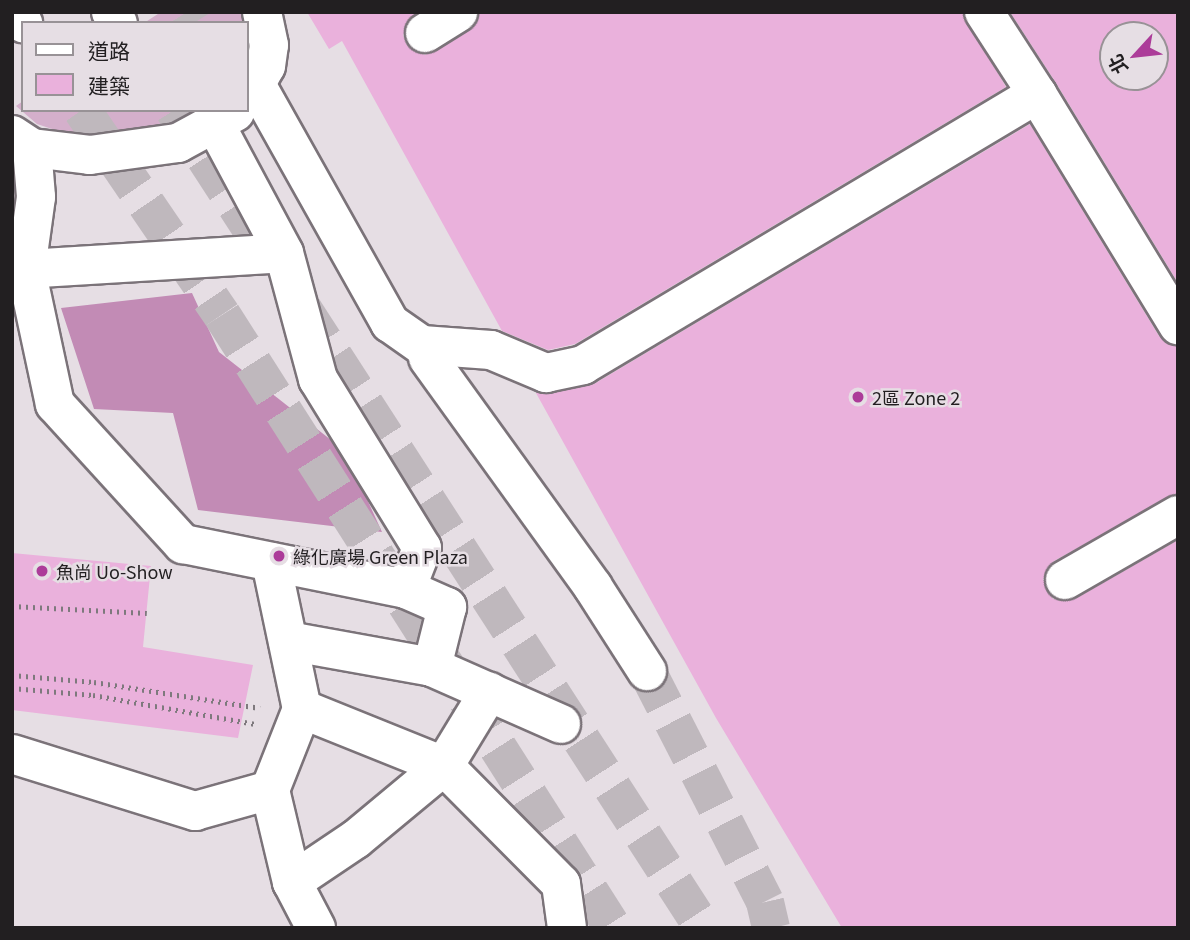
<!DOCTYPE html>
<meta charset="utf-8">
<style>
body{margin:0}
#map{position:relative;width:1190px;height:940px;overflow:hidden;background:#e6dee4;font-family:Georgia,"Noto Sans TC",serif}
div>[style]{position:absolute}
.green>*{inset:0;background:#d4afcb}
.forest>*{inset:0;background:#c28bb5}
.building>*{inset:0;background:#eab1dc}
.major-tunnel>*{height:38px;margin-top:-19px;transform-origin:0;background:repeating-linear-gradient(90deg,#bfb8bd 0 38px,transparent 0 57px)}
.path>*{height:4.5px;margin-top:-2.25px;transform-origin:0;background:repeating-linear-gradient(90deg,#7e797d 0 2px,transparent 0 7px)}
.roads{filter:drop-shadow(2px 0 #7b7379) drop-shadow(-2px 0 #7b7379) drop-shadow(0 2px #7b7379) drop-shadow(0 -2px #7b7379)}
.minor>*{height:38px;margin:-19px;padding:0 19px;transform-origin:19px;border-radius:19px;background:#fff}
.major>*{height:38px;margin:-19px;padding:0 19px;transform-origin:19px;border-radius:19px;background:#fff}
.dots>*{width:19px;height:19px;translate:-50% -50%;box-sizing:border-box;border:4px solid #e6dee4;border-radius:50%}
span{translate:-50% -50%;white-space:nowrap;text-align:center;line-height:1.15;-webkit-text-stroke:5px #e6dee4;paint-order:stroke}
.poi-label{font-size:18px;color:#221f21}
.left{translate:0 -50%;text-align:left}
.frame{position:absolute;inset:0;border:14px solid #221f21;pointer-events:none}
.legend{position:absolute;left:21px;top:21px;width:228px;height:91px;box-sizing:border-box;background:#e6dee4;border:2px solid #989296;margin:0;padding:9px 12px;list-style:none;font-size:21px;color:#221f21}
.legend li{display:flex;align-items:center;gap:14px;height:35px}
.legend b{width:35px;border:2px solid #989296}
.north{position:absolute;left:1099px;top:21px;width:70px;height:70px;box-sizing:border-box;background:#e6dee4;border:2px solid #989296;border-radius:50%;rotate:243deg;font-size:19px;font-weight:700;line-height:28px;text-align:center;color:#221f21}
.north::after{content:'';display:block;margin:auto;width:24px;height:32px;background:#ac3c99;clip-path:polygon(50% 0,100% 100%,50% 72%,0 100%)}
</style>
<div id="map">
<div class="green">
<div style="clip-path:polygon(161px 12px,247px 12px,249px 20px,247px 49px,247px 23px,144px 23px)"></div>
<div style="clip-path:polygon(23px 101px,23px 110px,205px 110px,170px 124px,76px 137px,37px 124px,16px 106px)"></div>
</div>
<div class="forest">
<div style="clip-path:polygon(192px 293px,219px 352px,345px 451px,382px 532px,198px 510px,173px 413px,94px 409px,61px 308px)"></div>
</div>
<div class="building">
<div style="clip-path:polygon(307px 12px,417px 12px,403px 35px,407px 45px,425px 55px,470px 30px,480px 12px,962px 12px,1006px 87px,575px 344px,548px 350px,502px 331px,342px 41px,329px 49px)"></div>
<div style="clip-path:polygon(evenodd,1010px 12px,1178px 12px,1178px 283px,1056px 83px,1010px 12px,1113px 35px,1155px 35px,1155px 77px,1113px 77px,1113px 35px)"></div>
<div style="clip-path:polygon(1030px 124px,1159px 336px,1178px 347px,1178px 493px,1054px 561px,1043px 579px,1053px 599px,1075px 599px,1178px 540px,1178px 928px,842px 928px,716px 718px,536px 393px,594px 384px)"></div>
<div style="clip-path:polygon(12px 553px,151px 566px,143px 647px,253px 665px,238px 738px,12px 710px)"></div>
</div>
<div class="major-tunnel">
<div style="left:187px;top:12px;width:13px;rotate:58deg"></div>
<div style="left:82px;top:110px;width:248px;rotate:55.7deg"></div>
<div style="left:222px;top:315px;width:727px;rotate:57.47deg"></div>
<div style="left:174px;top:110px;width:173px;rotate:57deg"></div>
<div style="left:303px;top:309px;width:737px;rotate:57.13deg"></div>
<div style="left:647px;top:671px;width:259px;rotate:62.9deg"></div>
<div style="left:765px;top:902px;width:27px;rotate:77deg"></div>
</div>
<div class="path">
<div style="left:12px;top:606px;width:135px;rotate:3deg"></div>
<div style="left:12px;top:675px;width:82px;rotate:4.9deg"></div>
<div style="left:94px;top:682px;width:168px;rotate:8.9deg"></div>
<div style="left:12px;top:688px;width:81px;rotate:4.9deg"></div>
<div style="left:93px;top:695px;width:165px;rotate:10.1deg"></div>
</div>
<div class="roads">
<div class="minor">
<div style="left:984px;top:12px;width:98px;rotate:57.1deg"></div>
<div style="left:425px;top:33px;width:39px;rotate:-32deg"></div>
<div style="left:257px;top:86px;width:272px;rotate:60.7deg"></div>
<div style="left:390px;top:323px;width:39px;rotate:35deg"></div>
<div style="left:422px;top:345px;width:69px;rotate:4.1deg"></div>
<div style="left:491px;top:350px;width:60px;rotate:22.7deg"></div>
<div style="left:546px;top:373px;width:38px;rotate:-12deg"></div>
<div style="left:583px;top:365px;width:529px;rotate:-30.83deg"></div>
<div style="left:1037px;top:94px;width:271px;rotate:58.6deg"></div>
<div style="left:247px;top:100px;width:39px;rotate:-61deg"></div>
<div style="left:266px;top:66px;width:21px;rotate:-82deg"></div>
<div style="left:269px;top:45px;width:34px;rotate:-102deg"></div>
<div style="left:216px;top:126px;width:144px;rotate:61.8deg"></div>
<div style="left:284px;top:253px;width:131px;rotate:74.9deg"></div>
<div style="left:318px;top:379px;width:198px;rotate:58.4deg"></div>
<div style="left:422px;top:548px;width:44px;rotate:111.3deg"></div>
<div style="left:406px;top:589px;width:45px;rotate:23.7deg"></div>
<div style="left:447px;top:607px;width:62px;rotate:104deg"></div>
<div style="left:432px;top:667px;width:141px;rotate:23.8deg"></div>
<div style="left:12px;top:135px;width:24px;rotate:33deg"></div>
<div style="left:32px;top:148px;width:58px;rotate:6.9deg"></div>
<div style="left:90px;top:155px;width:89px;rotate:-7.8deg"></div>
<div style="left:178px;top:143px;width:65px;rotate:-28.5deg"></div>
<div style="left:32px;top:148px;width:49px;rotate:85.3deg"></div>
<div style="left:36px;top:197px;width:73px;rotate:97.9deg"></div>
<div style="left:26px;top:269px;width:138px;rotate:77.9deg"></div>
<div style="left:55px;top:404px;width:190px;rotate:47.6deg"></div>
<div style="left:183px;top:544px;width:227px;rotate:11.4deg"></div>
<div style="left:12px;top:265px;width:15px;rotate:16deg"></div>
<div style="left:26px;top:269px;width:258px;rotate:-3.5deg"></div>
<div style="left:271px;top:562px;width:150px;rotate:78.1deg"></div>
<div style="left:302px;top:709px;width:87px;rotate:111.6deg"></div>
<div style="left:270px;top:790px;width:95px;rotate:76.6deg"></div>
<div style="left:292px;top:882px;width:52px;rotate:62.4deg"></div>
<div style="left:1065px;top:580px;width:130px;rotate:-29.9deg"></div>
<div style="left:288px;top:641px;width:146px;rotate:10.2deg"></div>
<div style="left:302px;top:709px;width:153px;rotate:21.9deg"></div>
<div style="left:444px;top:766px;width:166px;rotate:45.2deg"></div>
<div style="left:561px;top:884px;width:44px;rotate:82.2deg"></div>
<div style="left:12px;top:754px;width:192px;rotate:17.3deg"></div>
<div style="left:195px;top:811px;width:78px;rotate:-15.6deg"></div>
<div style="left:292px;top:882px;width:77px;rotate:-33.9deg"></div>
<div style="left:356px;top:839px;width:114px;rotate:-39.7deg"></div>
<div style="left:444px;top:766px;width:87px;rotate:-58.7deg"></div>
</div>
<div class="major">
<div style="left:17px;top:12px;width:13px;rotate:61deg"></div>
<div style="left:111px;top:12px;width:13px;rotate:58deg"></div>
<div style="left:428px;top:358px;width:282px;rotate:54.2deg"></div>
<div style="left:593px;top:587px;width:100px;rotate:57.3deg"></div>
</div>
</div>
<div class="dots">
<div style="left:858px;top:397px;background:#ac3c99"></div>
<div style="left:279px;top:556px;background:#ac3c99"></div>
<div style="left:42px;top:571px;background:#ac3c99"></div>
</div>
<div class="poi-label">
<span class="left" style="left:872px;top:397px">2區 Zone 2</span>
<span class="left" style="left:293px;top:556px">綠化廣場 Green Plaza</span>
<span class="left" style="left:56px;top:571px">魚尚 Uo-Show</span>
</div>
<div class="frame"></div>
<ul class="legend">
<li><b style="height:9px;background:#fff"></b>道路</li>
<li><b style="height:19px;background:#eab1dc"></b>建築</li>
</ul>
<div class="north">北</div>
</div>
